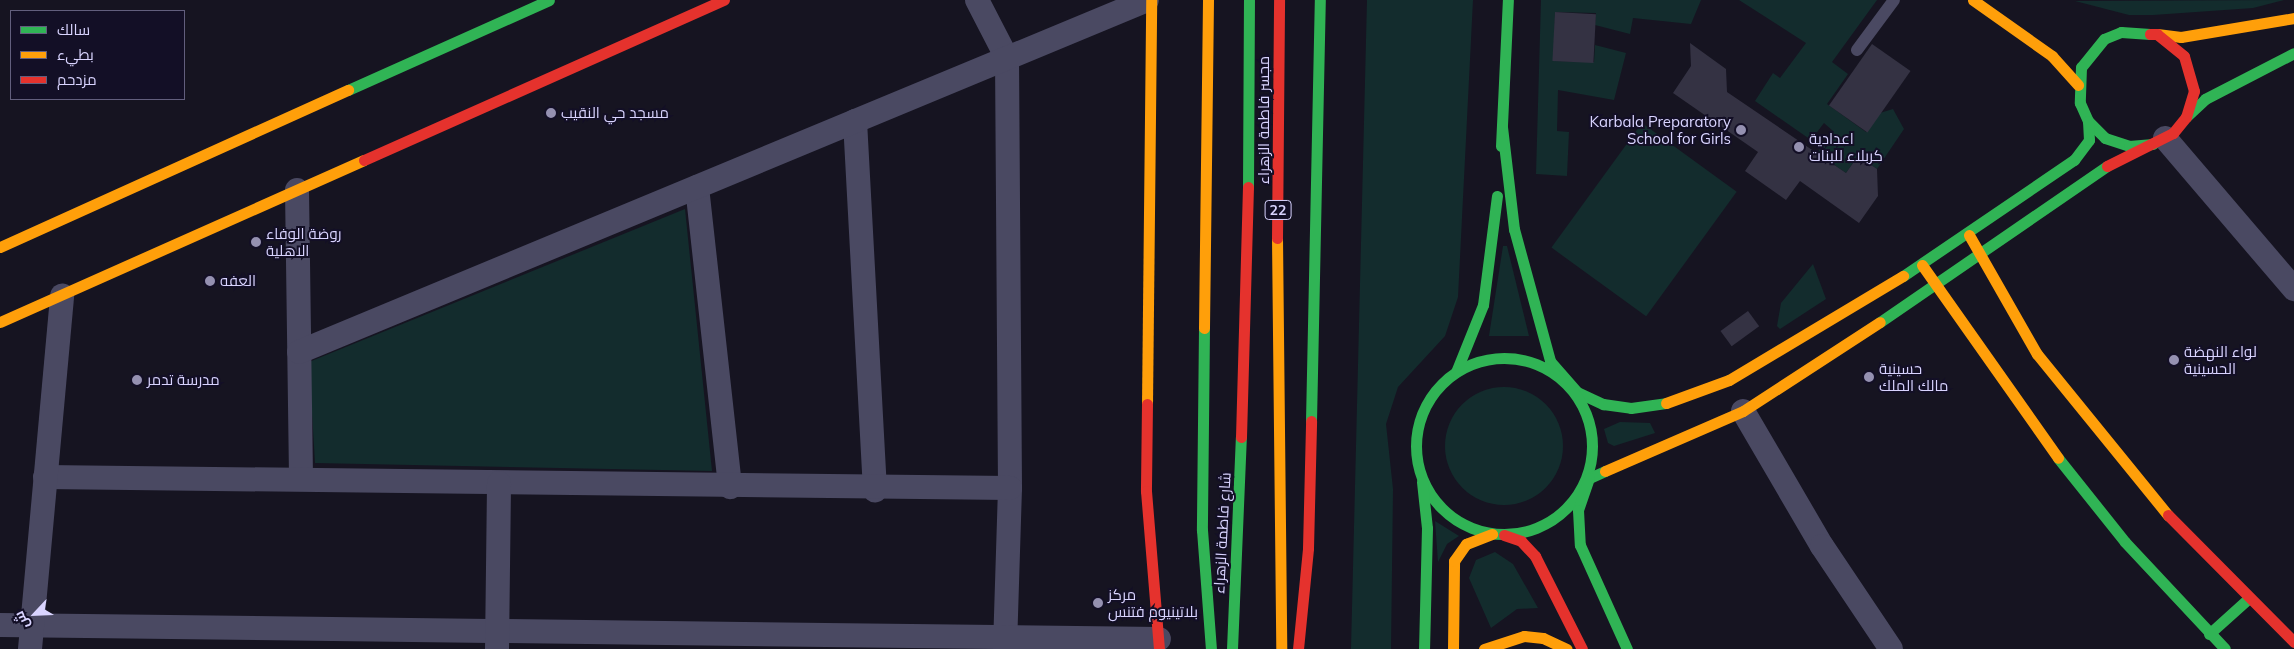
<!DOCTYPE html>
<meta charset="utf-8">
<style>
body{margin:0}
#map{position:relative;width:2294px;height:649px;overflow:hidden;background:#161421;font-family:Mulish,Cairo,sans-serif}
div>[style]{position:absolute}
.green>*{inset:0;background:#132c2d;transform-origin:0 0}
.round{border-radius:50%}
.building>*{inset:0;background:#343243;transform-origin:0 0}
.lane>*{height:12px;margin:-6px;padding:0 6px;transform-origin:6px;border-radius:6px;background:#4a4962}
.street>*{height:24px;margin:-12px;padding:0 12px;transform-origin:12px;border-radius:12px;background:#4a4962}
.fast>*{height:11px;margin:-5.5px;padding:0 5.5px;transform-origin:5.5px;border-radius:5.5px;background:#30b455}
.fast>.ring{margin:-5.5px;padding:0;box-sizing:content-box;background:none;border:11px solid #30b455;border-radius:50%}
.slow>*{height:11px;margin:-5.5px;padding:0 5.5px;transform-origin:5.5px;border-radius:5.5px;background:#ff9f0a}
.jam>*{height:11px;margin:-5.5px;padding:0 5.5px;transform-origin:5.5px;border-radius:5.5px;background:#e5322d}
.dots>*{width:14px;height:14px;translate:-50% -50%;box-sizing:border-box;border:2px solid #130f26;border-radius:50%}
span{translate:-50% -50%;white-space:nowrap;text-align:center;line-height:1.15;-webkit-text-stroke:4px #130f26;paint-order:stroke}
.shield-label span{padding:1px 4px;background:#130f26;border:1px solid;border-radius:4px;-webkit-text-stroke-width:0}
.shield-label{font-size:14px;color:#d9d4ff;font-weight:700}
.poi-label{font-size:15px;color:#d9d4ff}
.left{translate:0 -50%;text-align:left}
.right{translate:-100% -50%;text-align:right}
.street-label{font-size:15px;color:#d9d4ff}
.legend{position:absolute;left:10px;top:10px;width:175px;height:90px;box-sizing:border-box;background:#130f26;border:1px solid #625e7d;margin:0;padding:6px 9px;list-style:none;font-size:15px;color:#d9d4ff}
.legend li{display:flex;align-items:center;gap:10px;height:25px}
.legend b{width:25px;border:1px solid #625e7d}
.north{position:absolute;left:10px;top:589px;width:50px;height:50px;-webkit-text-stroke:4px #130f26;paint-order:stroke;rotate:245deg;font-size:14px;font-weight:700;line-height:20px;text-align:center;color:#d9d4ff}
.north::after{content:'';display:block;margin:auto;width:18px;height:22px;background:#d9d4ff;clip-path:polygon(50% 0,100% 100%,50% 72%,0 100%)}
</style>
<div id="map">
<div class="green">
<div style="clip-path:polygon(1367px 0,1473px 0,1458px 297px,1445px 336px,1398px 387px,1386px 424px,1393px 489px,1391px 649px,1351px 649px)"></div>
<div style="clip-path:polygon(1541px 0,1701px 0,1691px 24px,1633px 18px,1630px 34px,1595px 25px,1596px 13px,1555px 12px,1554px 61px,1594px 62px,1595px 45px,1626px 53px,1614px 100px,1558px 90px,1557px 131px,1569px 132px,1567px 176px,1536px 174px)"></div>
<div style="clip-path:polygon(1739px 0,1877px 0,1832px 62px,1848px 74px,1827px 104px,1866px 132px,1880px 113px,1893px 109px,1904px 129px,1877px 169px,1858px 156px,1846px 173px,1817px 153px,1833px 131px,1824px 123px,1811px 140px,1755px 101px,1773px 73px,1780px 78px,1806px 43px)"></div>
<div style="clip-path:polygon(2284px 0,2253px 8px,2153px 15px,2129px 15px,2075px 1px)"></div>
<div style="left:1642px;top:123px;width:117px;height:154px;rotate:36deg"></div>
<div style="clip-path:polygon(685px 209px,712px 471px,315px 463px,309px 362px)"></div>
<div style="clip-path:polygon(1503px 246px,1507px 246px,1529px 336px,1489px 336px)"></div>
<div style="clip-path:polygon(1813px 264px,1826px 299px,1780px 329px,1777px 326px,1781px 303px)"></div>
<div class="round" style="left:1445px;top:387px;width:118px;height:118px"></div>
<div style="clip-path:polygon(1620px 422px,1650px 423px,1655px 433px,1614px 446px,1608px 443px,1604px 429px)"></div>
<div style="clip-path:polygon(1435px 521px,1459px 536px,1447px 544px,1438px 562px)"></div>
<div style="clip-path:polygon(1495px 552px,1513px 564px,1538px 608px,1517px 609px,1491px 628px,1469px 578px,1476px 560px)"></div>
</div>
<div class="building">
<div style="left:1555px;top:12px;width:41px;height:49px;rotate:3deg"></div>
<div style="clip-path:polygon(1690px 43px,1726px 69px,1727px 92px,1846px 173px,1858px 156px,1877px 169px,1878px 196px,1859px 223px,1800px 181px,1786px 200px,1745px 171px,1758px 152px,1673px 93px,1691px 66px)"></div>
<div style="left:1872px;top:44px;width:47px;height:75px;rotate:35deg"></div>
<div style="left:1748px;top:311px;width:19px;height:34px;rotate:54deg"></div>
</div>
<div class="lane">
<div style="left:1857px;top:50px;width:62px;rotate:-53.5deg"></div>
</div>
<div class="street">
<div style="left:977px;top:0;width:65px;rotate:62.7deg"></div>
<div style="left:1007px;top:58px;width:430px;rotate:89.6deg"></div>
<div style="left:1010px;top:488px;width:161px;rotate:91.8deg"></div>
<div style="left:855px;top:121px;width:370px;rotate:86.9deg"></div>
<div style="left:2165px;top:138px;width:199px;rotate:49.5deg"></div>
<div style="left:697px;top:187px;width:302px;rotate:83.7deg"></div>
<div style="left:297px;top:190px;width:289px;rotate:89.2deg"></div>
<div style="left:299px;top:352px;width:918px;rotate:-22.54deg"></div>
<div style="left:1743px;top:411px;width:156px;rotate:59.7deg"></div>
<div style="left:1822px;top:546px;width:124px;rotate:56.2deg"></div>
<div style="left:45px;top:477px;width:965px;rotate:0.65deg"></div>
<div style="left:0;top:625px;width:1159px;rotate:0.69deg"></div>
<div style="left:30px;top:649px;width:355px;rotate:-84.8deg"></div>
<div style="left:497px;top:649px;width:166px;rotate:-89.3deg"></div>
</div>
<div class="fast">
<div style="left:2150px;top:34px;width:29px;rotate:-176deg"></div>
<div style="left:2121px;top:32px;width:18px;rotate:158deg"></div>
<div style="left:2104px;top:39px;width:36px;rotate:129deg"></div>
<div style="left:2081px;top:67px;width:36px;rotate:92deg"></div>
<div style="left:2080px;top:103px;width:20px;rotate:66deg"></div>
<div style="left:2088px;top:121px;width:24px;rotate:45deg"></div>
<div style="left:2105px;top:138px;width:25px;rotate:18deg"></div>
<div style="left:2129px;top:146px;width:24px;rotate:-5deg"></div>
<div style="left:348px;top:90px;width:220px;rotate:-24.1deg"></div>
<div style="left:2186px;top:117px;width:26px;rotate:-43deg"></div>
<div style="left:2205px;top:99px;width:100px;rotate:-27.3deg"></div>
<div style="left:1502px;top:127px;width:103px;rotate:83.3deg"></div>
<div style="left:1514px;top:229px;width:137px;rotate:74.7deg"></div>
<div style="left:1550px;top:361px;width:41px;rotate:48.9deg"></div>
<div style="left:1577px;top:392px;width:29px;rotate:25deg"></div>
<div style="left:1603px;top:404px;width:28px;rotate:8deg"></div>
<div style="left:1631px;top:408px;width:35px;rotate:-8deg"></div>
<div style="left:1501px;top:146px;width:146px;rotate:-87.3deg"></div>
<div style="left:1248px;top:187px;width:187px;rotate:-89.7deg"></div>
<div style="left:1903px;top:276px;width:207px;rotate:-34.2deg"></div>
<div style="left:2074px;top:160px;width:25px;rotate:-53deg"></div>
<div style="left:2089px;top:140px;width:19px;rotate:-93deg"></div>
<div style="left:1880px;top:322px;width:275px;rotate:-34.5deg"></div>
<div style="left:1204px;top:328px;width:202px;rotate:90.6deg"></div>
<div style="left:1202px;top:530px;width:119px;rotate:85.7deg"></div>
<div class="ring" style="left:1416px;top:358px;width:165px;height:165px"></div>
<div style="left:1456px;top:372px;width:72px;rotate:-68.1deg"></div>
<div style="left:1483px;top:305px;width:110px;rotate:-82.7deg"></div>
<div style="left:1311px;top:421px;width:421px;rotate:-88.8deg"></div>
<div style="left:2058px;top:458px;width:107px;rotate:51.4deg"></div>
<div style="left:2125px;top:542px;width:146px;rotate:46.9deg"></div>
<div style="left:1605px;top:471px;width:17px;rotate:156deg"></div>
<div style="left:1589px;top:478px;width:34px;rotate:109deg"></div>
<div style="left:1578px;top:510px;width:35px;rotate:87deg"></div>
<div style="left:1580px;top:545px;width:114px;rotate:65.7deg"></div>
<div style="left:1422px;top:482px;width:46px;rotate:83.8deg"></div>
<div style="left:1427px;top:528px;width:121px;rotate:91.4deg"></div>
<div style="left:2209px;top:634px;width:54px;rotate:-42deg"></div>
<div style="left:1232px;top:649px;width:212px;rotate:-87.6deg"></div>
</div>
<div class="slow">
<div style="left:1973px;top:0;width:97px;rotate:35.3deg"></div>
<div style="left:2052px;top:56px;width:39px;rotate:48deg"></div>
<div style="left:2157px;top:34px;width:24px;rotate:7deg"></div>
<div style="left:2181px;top:37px;width:115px;rotate:-9.5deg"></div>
<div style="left:1969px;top:235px;width:137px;rotate:60.3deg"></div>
<div style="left:2037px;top:354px;width:208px;rotate:50.9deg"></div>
<div style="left:1277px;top:238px;width:411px;rotate:89.4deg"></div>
<div style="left:0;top:247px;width:382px;rotate:-24.3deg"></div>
<div style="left:1922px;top:265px;width:236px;rotate:54.8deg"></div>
<div style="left:0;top:322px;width:398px;rotate:-24deg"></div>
<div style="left:1204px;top:328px;width:328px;rotate:-89.3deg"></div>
<div style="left:1666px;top:403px;width:67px;rotate:-20.1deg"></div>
<div style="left:1729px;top:380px;width:203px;rotate:-30.9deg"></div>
<div style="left:1147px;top:404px;width:404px;rotate:-89.4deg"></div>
<div style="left:1605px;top:471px;width:150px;rotate:-23.5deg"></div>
<div style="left:1743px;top:411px;width:163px;rotate:-33deg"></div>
<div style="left:1453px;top:649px;width:88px;rotate:-89.3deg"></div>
<div style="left:1454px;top:561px;width:21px;rotate:-55deg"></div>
<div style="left:1466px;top:544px;width:28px;rotate:-21deg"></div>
<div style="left:1484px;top:649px;width:42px;rotate:-18deg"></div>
<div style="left:1524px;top:636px;width:19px;rotate:6deg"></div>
<div style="left:1543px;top:638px;width:26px;rotate:25deg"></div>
</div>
<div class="jam">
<div style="left:364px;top:160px;width:394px;rotate:-24deg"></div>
<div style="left:2107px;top:166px;width:74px;rotate:-26.6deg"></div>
<div style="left:2173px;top:133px;width:21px;rotate:-51deg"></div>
<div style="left:2186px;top:117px;width:27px;rotate:-73deg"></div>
<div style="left:2194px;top:91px;width:36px;rotate:-106deg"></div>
<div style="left:2184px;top:56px;width:35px;rotate:-141deg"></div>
<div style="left:2157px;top:34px;width:7px;rotate:180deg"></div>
<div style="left:1277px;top:238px;width:238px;rotate:-89.5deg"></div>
<div style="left:1147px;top:404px;width:87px;rotate:90.7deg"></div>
<div style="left:1146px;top:491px;width:159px;rotate:85.3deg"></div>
<div style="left:1241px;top:437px;width:250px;rotate:-88.4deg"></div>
<div style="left:2168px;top:515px;width:179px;rotate:45.2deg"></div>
<div style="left:1504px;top:535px;width:18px;rotate:19deg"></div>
<div style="left:1521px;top:541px;width:21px;rotate:47deg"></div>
<div style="left:1535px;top:556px;width:104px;rotate:63.2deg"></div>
<div style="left:1298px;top:649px;width:101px;rotate:-84.3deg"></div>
<div style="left:1308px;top:548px;width:127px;rotate:-88.6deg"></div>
</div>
<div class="dots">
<div style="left:551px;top:113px;background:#9591b1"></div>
<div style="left:1741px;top:130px;background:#9591b1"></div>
<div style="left:1799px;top:147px;background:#9591b1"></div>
<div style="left:256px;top:242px;background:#9591b1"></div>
<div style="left:210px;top:281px;background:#9591b1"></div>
<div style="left:2174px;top:360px;background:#9591b1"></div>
<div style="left:1869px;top:377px;background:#9591b1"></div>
<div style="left:137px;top:380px;background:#9591b1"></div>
<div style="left:1098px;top:603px;background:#9591b1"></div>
</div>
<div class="shield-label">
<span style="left:1278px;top:210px">22</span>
</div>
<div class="poi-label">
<span class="left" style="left:561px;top:113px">مسجد حي النقيب</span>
<span class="right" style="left:1731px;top:130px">Karbala Preparatory<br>School for Girls</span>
<span class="left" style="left:1809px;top:147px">اعدادية<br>كربلاء للبنات</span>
<span class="left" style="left:266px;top:242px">روضة الوفاء<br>الاهلية</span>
<span class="left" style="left:220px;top:281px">العفه</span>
<span class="left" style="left:2184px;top:360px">لواء النهضة<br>الحسينية</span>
<span class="left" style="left:1879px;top:377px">حسينية<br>مالك الملك</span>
<span class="left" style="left:147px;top:380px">مدرسة تدمر</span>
<span class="left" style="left:1108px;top:603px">مركز<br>بلاتينيوم فتنس</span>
</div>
<div class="street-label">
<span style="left:1264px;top:120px;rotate:-90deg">مجسر فاطمة الزهراء</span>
<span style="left:1222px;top:533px;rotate:-87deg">شارع فاطمة الزهراء</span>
</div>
<ul class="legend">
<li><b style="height:6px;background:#30b455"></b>سالك</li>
<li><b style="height:6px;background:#ff9f0a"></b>بطيء</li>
<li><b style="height:6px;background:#e5322d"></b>مزدحم</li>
</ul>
<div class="north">ش</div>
</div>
